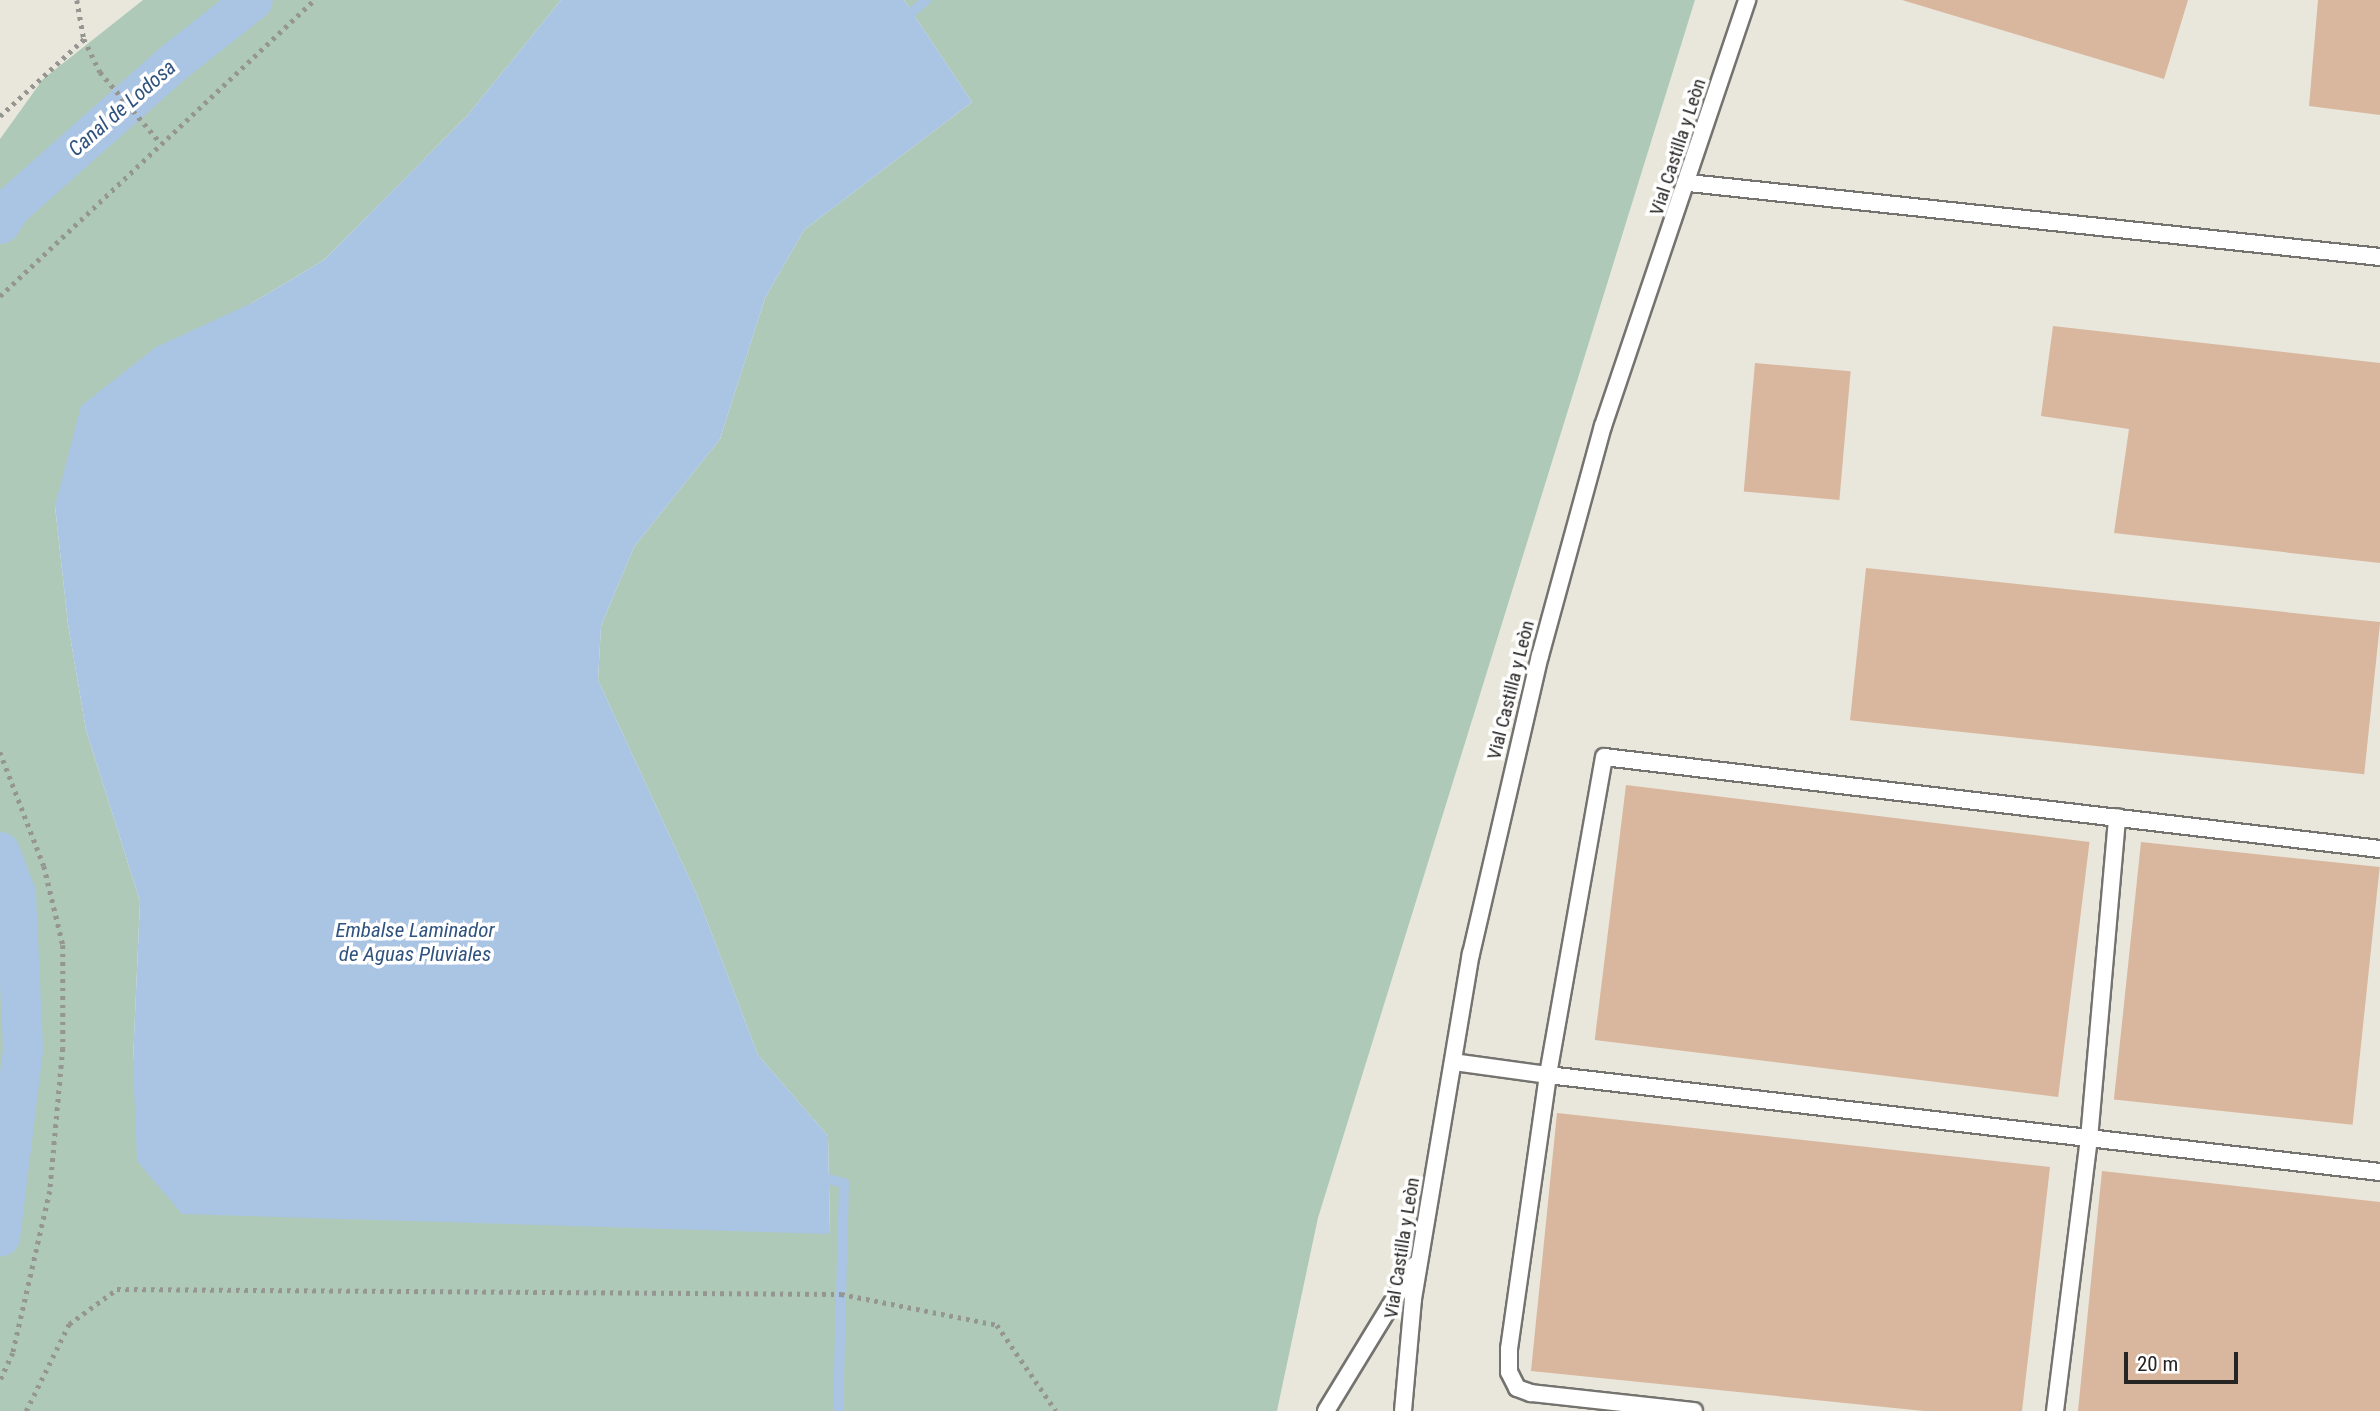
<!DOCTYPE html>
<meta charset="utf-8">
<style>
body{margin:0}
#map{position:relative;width:2380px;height:1411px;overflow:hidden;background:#f2f2ed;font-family:"Roboto Condensed",sans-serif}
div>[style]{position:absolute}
.built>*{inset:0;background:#e9e7db}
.green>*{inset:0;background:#aec9b8}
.water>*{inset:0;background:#aac4e3}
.stream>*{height:10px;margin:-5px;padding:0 5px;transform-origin:5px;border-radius:5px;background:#aac4e3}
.canal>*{height:40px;margin:-20px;padding:0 20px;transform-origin:20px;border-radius:20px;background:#aac4e3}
.building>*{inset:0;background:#d9b79e;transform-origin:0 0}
.path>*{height:4.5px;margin-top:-2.25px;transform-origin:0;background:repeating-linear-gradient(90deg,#959592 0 3.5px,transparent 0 8.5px)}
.roads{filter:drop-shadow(2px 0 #74736f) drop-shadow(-2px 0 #74736f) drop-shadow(0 2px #74736f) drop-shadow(0 -2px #74736f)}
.service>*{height:16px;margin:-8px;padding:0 8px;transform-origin:8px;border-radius:8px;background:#fff}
span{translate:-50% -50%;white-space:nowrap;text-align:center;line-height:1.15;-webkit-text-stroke:7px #fff;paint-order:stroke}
.street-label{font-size:19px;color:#262524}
.water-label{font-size:21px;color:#2f537e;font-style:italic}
.scale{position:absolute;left:2124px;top:1352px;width:114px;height:32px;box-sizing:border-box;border:4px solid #262524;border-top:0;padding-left:9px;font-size:21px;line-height:24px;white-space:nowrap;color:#262524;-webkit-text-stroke:5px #fff;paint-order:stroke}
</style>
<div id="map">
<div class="built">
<div style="clip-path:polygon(0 0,143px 0,43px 79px,0 139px)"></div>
<div style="clip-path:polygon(1695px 0,2380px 0,2380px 1411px,1277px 1411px,1318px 1218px)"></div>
</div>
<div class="green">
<div style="clip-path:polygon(143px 0,561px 0,467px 116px,324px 260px,252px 303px,55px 506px,68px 624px,86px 730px,140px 901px,133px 1061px,830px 1233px,828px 1136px,758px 1055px,697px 895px,598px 680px,601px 626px,634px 547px,720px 439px,765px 298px,804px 230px,972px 102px,904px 0,1695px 0,1318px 1218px,1277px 1411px,0 1411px,0 139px,43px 79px)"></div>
</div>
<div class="water">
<div style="clip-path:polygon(561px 0,904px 0,972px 102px,804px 230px,765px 298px,720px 439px,634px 547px,601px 626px,598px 680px,697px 895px,758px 1055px,828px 1136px,830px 1234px,182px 1214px,137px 1161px,133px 1061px,140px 901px,86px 730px,68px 624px,55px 506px,81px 406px,156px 347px,252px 303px,324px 260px,467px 116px)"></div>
</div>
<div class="stream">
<div style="left:902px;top:21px;width:32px;rotate:-41deg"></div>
<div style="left:817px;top:1176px;width:28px;rotate:15deg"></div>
<div style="left:844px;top:1183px;width:228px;rotate:91.5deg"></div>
</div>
<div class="canal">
<div style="left:0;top:224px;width:20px;rotate:-57deg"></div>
<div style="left:11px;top:207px;width:215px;rotate:-41.6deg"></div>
<div style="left:172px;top:64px;width:103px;rotate:-38.3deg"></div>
<div style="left:0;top:852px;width:45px;rotate:69.1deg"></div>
<div style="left:16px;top:894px;width:156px;rotate:87.4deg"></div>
<div style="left:23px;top:1050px;width:188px;rotate:97deg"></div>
</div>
<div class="building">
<div style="clip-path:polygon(1902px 0,2188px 0,2164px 79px)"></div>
<div style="clip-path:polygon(2318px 0,2380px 0,2380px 115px,2309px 106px)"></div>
<div style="clip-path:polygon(2053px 326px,2380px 363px,2380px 563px,2114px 533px,2129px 429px,2041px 416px)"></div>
<div style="left:1755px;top:363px;width:96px;height:129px;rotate:5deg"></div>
<div style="left:1866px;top:568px;width:517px;height:153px;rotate:6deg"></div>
<div style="left:1626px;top:785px;width:467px;height:257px;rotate:7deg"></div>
<div style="left:2141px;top:842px;width:240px;height:259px;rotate:6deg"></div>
<div style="clip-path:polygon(1557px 1113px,2050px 1167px,2022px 1411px,1924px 1411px,1531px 1371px)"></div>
<div style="clip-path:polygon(2102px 1171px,2380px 1202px,2380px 1411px,2078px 1411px)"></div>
</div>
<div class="path">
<div style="left:77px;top:0;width:40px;rotate:80deg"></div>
<div style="left:84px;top:39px;width:37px;rotate:64deg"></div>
<div style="left:100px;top:72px;width:91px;rotate:49.5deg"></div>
<div style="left:0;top:116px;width:114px;rotate:-42.5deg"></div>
<div style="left:0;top:296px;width:432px;rotate:-43.3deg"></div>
<div style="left:0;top:752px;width:122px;rotate:68.9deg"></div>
<div style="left:44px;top:866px;width:81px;rotate:76.5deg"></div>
<div style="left:63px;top:945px;width:103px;rotate:90deg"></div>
<div style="left:63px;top:1048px;width:144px;rotate:95.2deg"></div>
<div style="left:50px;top:1191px;width:166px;rotate:102.9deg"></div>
<div style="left:13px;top:1353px;width:31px;rotate:115deg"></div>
<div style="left:26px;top:1411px;width:97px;rotate:-63.7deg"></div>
<div style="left:69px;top:1324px;width:59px;rotate:-36.1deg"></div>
<div style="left:117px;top:1289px;width:724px;rotate:0.4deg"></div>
<div style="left:841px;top:1294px;width:159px;rotate:11.2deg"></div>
<div style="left:997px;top:1325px;width:104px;rotate:55.5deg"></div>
</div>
<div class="roads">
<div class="service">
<div style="left:1689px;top:183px;width:695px;rotate:6.11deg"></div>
<div style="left:2380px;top:849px;width:781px;rotate:-173.24deg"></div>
<div style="left:1604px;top:757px;width:323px;rotate:100deg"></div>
<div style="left:1548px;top:1075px;width:838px;rotate:6.65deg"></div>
<div style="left:1453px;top:1062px;width:96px;rotate:7.8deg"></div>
<div style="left:1548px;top:1075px;width:277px;rotate:98.1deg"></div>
<div style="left:1509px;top:1349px;width:23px;rotate:90deg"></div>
<div style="left:1509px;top:1372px;width:18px;rotate:63deg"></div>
<div style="left:1517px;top:1388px;width:15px;rotate:20deg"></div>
<div style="left:1531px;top:1393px;width:164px;rotate:6.3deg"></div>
<div style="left:1326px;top:1411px;width:171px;rotate:-58.6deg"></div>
<div style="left:1403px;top:1411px;width:112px;rotate:-84.9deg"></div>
<div style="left:1413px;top:1299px;width:350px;rotate:-80.5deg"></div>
<div style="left:1471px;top:954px;width:306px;rotate:-77deg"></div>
<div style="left:1540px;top:656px;width:238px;rotate:-74.7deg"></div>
<div style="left:1603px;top:426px;width:450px;rotate:-71.3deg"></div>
<div style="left:2055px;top:1411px;width:274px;rotate:-82.9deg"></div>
<div style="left:2089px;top:1139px;width:323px;rotate:-85deg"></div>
</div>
</div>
<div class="street-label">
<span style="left:1678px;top:147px;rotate:-72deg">Vial Castilla y Leòn</span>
<span style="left:1511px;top:690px;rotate:-76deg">Vial Castilla y Leòn</span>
<span style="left:1402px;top:1248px;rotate:-81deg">Vial Castilla y Leòn</span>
</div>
<div class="water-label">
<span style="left:122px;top:108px;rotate:-41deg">Canal de Lodosa</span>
<span style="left:415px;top:942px">Embalse Laminador<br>de Aguas Pluviales</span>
</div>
<div class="scale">20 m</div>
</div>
